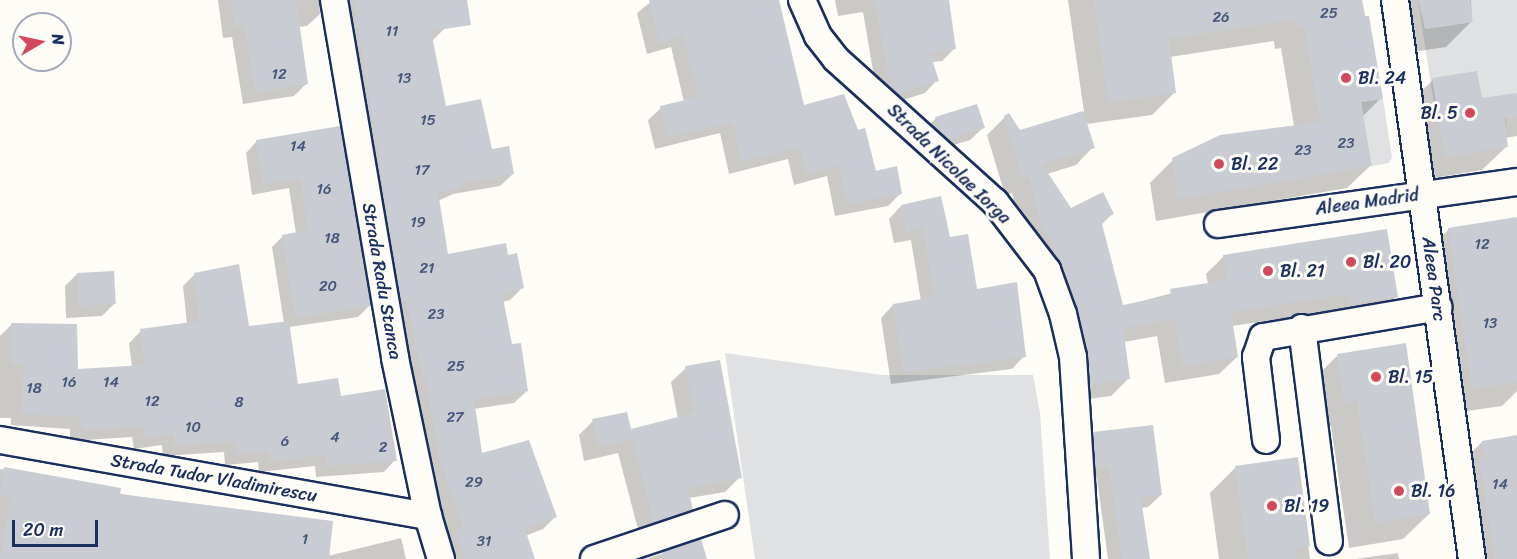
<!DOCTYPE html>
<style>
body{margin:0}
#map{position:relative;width:1517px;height:559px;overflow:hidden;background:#fdfcf7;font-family:Sriracha,sans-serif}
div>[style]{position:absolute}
.green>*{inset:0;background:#e0e1e3}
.shadow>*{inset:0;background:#0003}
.building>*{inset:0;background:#c9ccd3;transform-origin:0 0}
.roads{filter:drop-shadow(2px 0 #1b2f5e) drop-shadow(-2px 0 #1b2f5e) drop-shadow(0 2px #1b2f5e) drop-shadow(0 -2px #1b2f5e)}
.minor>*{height:26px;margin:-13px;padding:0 13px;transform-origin:13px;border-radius:13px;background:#fdfcf7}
.dots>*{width:16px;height:16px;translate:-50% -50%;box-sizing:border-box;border:3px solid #fdfcf7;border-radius:50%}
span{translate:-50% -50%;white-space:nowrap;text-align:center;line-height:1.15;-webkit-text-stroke:6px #fdfcf7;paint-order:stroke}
.number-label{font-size:15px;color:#46567b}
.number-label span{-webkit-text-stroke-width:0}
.poi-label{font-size:18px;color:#1b2f5e}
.left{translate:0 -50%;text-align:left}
.right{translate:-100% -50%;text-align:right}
.street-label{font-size:18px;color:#1b2f5e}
.north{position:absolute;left:12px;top:12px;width:60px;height:60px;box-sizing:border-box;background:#fdfcf7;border:2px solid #a3aaba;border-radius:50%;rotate:81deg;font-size:16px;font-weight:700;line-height:24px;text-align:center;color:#1b2f5e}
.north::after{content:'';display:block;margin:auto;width:21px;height:27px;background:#d1495b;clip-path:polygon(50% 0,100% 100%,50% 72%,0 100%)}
.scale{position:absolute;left:12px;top:520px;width:86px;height:27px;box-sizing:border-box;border:3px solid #1b2f5e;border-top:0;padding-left:8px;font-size:18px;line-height:21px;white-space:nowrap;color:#1b2f5e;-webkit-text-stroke:4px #fdfcf7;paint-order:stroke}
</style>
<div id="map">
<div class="green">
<div style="clip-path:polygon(1418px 0,1425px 29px,1473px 22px,1470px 0,1517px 0,1517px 93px,1502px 96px,1507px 130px,1501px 103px,1435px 111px)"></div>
<div style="clip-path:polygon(1383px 99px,1392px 158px,1389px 163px,1372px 166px,1361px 102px)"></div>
<div style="clip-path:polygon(725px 353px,882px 375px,1033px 375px,1040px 413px,1050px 559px,755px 559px)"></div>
</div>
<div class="shadow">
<div style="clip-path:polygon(218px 0,319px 0,320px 14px,307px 26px,299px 27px,306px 84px,294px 96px,243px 104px,232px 37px,223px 38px)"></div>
<div style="clip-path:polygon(329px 0,440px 0,445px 28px,432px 41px,445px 108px,513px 174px,500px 186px,453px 194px,438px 201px,446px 256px,507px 256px,522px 288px,510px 300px,502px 302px,511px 346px,527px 391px,514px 403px,474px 409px,481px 455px,555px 517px,543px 529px,525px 536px,534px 559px,449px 559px,444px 544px,450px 538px,426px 465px)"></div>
<div style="clip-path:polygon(775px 0,803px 107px,901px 193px,888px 206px,835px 216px,827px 176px,794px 185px,788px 159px,729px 174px,720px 133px,655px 149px,648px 120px,661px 108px,684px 102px,671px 47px,647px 54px,637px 13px,653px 0)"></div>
<div style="clip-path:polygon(835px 0,918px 0,955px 48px,942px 61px,932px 62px,937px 80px,925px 93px,884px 106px,878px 100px,863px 12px,838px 16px)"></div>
<div style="clip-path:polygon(1068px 0,1362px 0,1381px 98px,1362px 117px,1370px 166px,1347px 188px,1156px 221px,1150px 183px,1173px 160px,1294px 126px,1281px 48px,1275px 49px,1274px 41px,1170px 57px,1175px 92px,1152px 115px,1086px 124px,1093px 147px,1076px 165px,1047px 174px,1071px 210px,1112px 214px,1101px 225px,1122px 306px,1208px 284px,1206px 274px,1224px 256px,1396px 297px,1378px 314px,1332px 321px,1331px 311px,1232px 326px,1237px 357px,1219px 374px,1165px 383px,1157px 336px,1124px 342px,1129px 378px,1111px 396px,1072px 401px,1045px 284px,1025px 244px,1012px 193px,1005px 195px,987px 135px,1005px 117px,1019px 132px,1084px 112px)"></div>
<div style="clip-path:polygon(1391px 0,1471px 0,1472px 21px,1446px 47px,1399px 54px)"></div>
<div style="clip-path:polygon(1433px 80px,1481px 100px,1517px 94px,1517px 136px,1505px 138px,1507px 146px,1482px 170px,1421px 180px,1408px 104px)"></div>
<div style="clip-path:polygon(936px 118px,983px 128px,970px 140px,935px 151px,923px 131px)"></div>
<div style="clip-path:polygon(339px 127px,369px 306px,358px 317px,289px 327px,296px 386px,340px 398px,395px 460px,384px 472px,316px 477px,315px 466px,259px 472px,258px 462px,225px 465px,224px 452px,163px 456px,162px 445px,134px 449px,132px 437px,70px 441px,70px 429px,11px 425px,11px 418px,0 418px,0 336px,12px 324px,77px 370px,132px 367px,129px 343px,141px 331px,187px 324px,183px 286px,195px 274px,247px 328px,284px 323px,272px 247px,283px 236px,296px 234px,289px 188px,252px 195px,246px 153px,257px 141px)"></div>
<div style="clip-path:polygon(901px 206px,949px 238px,975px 291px,1024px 356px,1012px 369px,891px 384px,881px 318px,893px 305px,921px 301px,911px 240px,894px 243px,889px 219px)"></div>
<div style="clip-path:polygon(1517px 219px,1517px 391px,1502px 406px,1447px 414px,1423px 255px,1449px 229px)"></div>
<div style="clip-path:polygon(77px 274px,114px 304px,102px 316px,66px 318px,65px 286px)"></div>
<div style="clip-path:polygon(1337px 356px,1429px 514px,1403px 539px,1349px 548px,1331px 426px,1319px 428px,1312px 381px)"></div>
<div style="clip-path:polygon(686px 368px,740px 477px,725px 492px,689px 498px,692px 509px,677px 524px,640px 537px,618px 453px,584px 461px,579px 435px,593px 421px,630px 431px,678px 419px,671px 382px)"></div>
<div style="clip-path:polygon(1094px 434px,1161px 495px,1148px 507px,1141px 508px,1149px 559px,1108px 559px,1097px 479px,1083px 480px,1081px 446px)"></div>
<div style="clip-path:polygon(1517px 437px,1517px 559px,1468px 559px,1459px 465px,1482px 442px)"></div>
<div style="clip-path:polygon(1297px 459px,1310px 559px,1219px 559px,1210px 493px,1236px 467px)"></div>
<div style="clip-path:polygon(0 469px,79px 481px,328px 556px,401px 538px,406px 559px,0 559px)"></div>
<div style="clip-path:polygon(700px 541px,704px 559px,646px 559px)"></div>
<div style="clip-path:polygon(1398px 553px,1399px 559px,1355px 559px)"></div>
</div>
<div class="building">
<div style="clip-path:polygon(231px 0,296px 0,308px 84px,255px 93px,244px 25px,235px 27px)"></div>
<div style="clip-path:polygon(354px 0,467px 0,471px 25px,431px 31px,446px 106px,481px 99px,492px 149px,509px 146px,514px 174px,461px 183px,462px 188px,438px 192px,448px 254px,506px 243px,508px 255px,517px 253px,524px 288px,502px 293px,512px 344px,521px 343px,528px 391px,474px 399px,482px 453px,529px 440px,557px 517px,525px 529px,535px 559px,465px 559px,455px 531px,463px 528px,438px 452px,426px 377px,423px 378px,406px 301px,401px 302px)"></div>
<div style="clip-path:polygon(649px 0,779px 0,804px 105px,844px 94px,858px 130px,865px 128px,876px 171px,897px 166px,902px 194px,847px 204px,839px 165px,806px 174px,800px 148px,741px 162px,733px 122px,668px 137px,660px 106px,698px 97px,683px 36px,659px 43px)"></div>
<div style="clip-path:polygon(875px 0,949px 0,956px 49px,930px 53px,939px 81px,897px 94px,890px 87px)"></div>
<div style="clip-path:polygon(1094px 0,1361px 0,1364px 16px,1369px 16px,1383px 99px,1361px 102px,1372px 166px,1178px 199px,1172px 158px,1220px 135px,1320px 122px,1304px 26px,1297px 27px,1296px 19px,1169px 39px,1176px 93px,1108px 102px)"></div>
<div style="clip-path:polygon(1420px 0,1470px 0,1473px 22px,1425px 29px)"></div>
<div style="clip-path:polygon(1477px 71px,1482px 98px,1517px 93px,1517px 116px,1504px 118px,1508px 147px,1445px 157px,1432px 78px)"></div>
<div style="clip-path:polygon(977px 104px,985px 128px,948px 139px,940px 132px,935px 117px)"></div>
<div style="clip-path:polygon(1083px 111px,1095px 148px,1042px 164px,1071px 208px,1103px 192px,1114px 214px,1101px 220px,1123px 305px,1171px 296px,1170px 289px,1227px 280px,1223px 255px,1387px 229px,1398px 297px,1350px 304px,1348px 294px,1231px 312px,1238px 357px,1183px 366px,1174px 319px,1123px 328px,1130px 379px,1090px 385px,1077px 309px,1063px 266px,1042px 226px,1029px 177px,1022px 178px,1004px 116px,1009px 113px,1020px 130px)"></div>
<div style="clip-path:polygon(340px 126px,371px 306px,295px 318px,282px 235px,308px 230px,300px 178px,263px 185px,256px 140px)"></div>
<div style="clip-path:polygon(941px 196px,950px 237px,968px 234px,977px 289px,1017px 282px,1026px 357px,903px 372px,893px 304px,934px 297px,923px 228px,906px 232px,901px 205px)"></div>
<div style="clip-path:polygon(1517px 217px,1517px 382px,1472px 389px,1448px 228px)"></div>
<div style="clip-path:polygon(239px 264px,249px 326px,289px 321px,298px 384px,338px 378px,341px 396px,385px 389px,397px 461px,327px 466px,326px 455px,270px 461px,269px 451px,236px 454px,235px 441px,174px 445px,174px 434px,145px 438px,144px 426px,82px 430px,81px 417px,22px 414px,23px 364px,11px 364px,11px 323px,77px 324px,78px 369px,144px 365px,140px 329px,199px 321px,194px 273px)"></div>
<div style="left:114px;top:271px;width:33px;height:37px;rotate:87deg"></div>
<div style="clip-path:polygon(1406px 343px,1430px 514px,1375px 523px,1357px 401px,1344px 403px,1337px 354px)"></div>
<div style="clip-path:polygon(720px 360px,742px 478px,688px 488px,693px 510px,654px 523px,632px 440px,599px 447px,592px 419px,627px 412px,631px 429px,694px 413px,685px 366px)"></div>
<div style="clip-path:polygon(1153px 425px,1162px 495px,1141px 498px,1150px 559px,1122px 559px,1109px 467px,1095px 468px,1093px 432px)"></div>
<div style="clip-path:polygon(1517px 435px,1517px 559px,1495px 559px,1479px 459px,1484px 458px,1482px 441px)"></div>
<div style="clip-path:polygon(1298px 457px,1310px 546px,1295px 548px,1297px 559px,1248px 559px,1235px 466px)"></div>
<div style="clip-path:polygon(4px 467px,121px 488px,120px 494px,333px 521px,329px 559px,0 559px,10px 497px,0 495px)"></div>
<div style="clip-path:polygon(701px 539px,707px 559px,664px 559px,662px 552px)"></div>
</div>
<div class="roads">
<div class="minor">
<div style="left:334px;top:0;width:363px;rotate:80.3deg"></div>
<div style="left:395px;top:358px;width:161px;rotate:78.2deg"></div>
<div style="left:428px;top:516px;width:45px;rotate:73.2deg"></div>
<div style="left:802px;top:0;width:39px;rotate:66deg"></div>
<div style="left:818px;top:36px;width:29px;rotate:52deg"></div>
<div style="left:836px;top:59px;width:214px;rotate:42deg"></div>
<div style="left:995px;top:202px;width:86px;rotate:52.6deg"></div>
<div style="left:1047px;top:270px;width:47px;rotate:70deg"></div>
<div style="left:1063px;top:314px;width:44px;rotate:76.9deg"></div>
<div style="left:1073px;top:357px;width:202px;rotate:86.3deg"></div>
<div style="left:1395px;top:0;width:564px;rotate:82.16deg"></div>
<div style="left:1218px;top:224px;width:302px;rotate:-8deg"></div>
<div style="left:1302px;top:328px;width:215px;rotate:82.8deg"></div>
<div style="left:0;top:440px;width:435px;rotate:10.1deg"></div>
<div style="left:1266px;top:440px;width:84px;rotate:-96.9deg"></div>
<div style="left:1256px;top:357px;width:21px;rotate:-71deg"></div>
<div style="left:1263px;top:337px;width:178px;rotate:-9.7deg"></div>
<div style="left:594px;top:559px;width:138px;rotate:-18.6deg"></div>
</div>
</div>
<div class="dots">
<div style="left:1346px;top:78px;background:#d1495b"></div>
<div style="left:1470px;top:113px;background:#d1495b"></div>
<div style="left:1219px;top:164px;background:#d1495b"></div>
<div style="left:1351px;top:262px;background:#d1495b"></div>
<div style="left:1268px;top:271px;background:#d1495b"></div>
<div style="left:1376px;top:377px;background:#d1495b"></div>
<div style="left:1399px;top:491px;background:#d1495b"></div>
<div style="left:1272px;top:506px;background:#d1495b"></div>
</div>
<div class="number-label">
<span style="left:1329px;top:14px">25</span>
<span style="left:1221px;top:18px">26</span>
<span style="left:392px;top:32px">11</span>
<span style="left:279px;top:75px">12</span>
<span style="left:404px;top:79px">13</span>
<span style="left:428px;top:121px">15</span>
<span style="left:1346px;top:144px">23</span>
<span style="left:298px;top:147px">14</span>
<span style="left:1303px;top:151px">23</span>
<span style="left:422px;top:171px">17</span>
<span style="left:324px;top:190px">16</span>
<span style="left:418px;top:223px">19</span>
<span style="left:332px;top:239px">18</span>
<span style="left:1482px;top:245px">12</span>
<span style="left:427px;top:269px">21</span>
<span style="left:328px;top:287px">20</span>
<span style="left:436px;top:315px">23</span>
<span style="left:1490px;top:324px">13</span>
<span style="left:456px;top:367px">25</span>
<span style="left:69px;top:383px">16</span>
<span style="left:111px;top:383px">14</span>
<span style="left:34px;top:389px">18</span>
<span style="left:152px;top:402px">12</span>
<span style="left:239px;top:403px">8</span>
<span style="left:455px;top:418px">27</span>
<span style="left:193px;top:428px">10</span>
<span style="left:335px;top:438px">4</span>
<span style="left:285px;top:442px">6</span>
<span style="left:383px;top:448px">2</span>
<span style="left:474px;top:483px">29</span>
<span style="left:1500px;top:485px">14</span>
<span style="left:305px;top:540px">1</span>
<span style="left:484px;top:542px">31</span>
</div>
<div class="poi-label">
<span class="left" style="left:1358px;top:78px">Bl. 24</span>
<span class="right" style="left:1458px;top:113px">Bl. 5</span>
<span class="left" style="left:1231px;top:164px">Bl. 22</span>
<span class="left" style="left:1363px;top:262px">Bl. 20</span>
<span class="left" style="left:1280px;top:271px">Bl. 21</span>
<span class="left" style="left:1388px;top:377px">Bl. 15</span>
<span class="left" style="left:1411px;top:491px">Bl. 16</span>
<span class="left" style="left:1284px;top:506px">Bl. 19</span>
</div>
<div class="street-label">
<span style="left:949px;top:164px;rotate:44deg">Strada Nicolae Iorga</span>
<span style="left:1367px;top:202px;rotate:-8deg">Aleea Madrid</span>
<span style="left:1434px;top:279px;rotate:82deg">Aleea Parc</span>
<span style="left:382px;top:281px;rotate:80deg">Strada Radu Stanca</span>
<span style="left:214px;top:478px;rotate:10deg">Strada Tudor Vladimirescu</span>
</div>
<div class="north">N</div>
<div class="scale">20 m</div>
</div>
